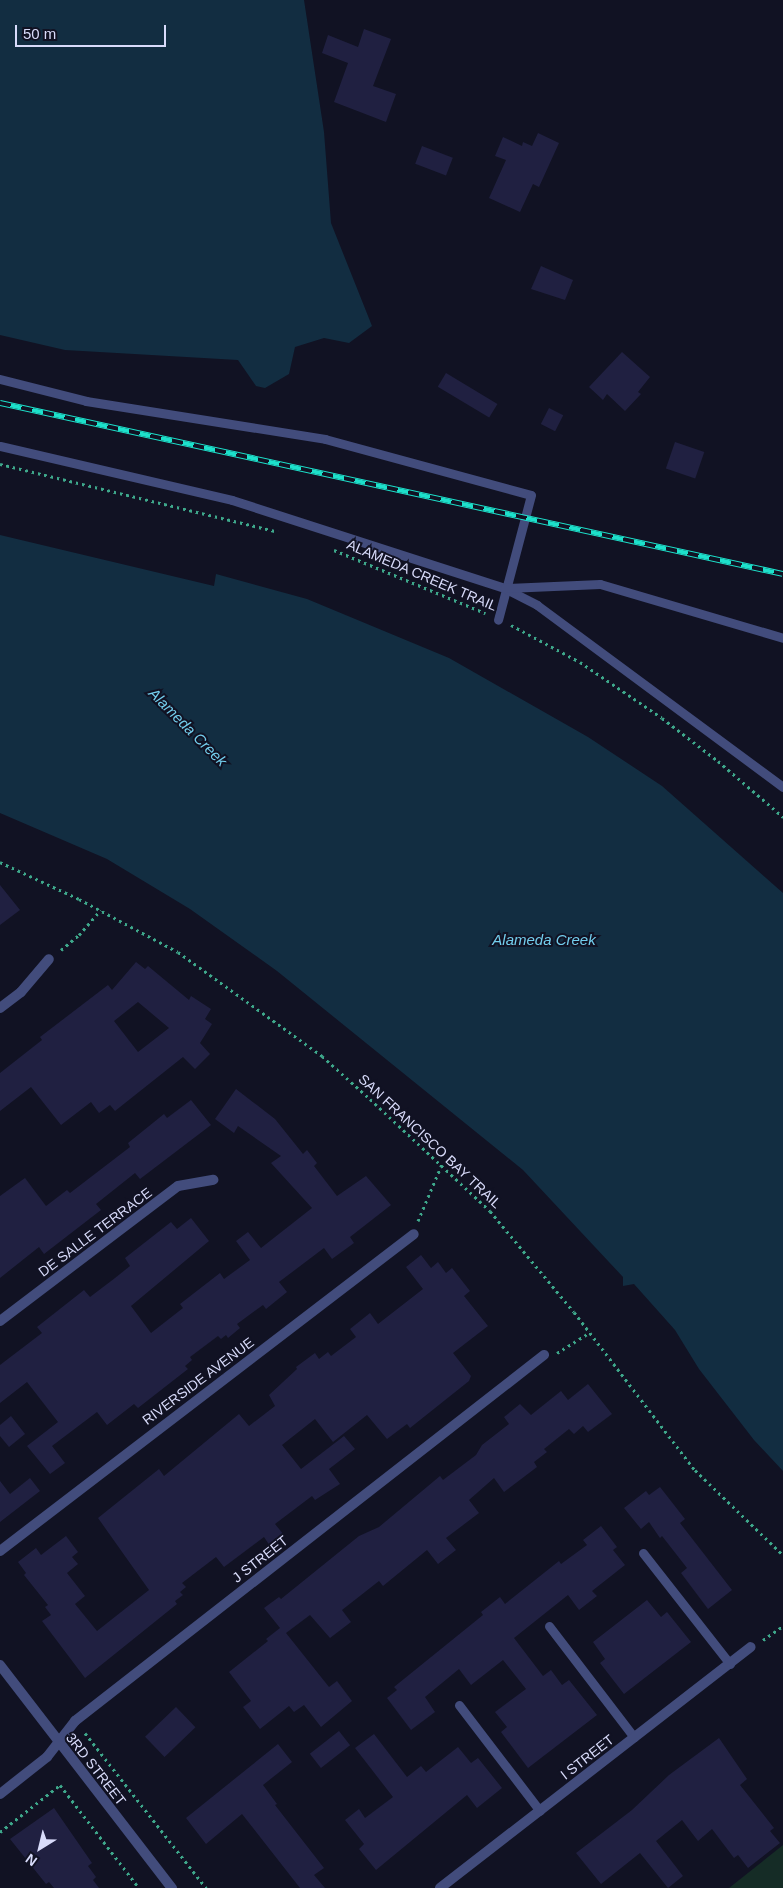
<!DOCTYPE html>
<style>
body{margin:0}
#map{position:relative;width:783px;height:1888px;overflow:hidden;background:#111223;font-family:Arial,sans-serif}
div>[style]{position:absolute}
.green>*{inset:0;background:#152c26}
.water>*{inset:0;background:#122d41}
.building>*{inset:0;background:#202041;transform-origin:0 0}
.path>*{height:3px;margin-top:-1.5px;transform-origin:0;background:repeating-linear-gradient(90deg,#3ea88b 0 2.5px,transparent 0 6.5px)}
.service>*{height:9px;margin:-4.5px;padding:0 4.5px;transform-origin:4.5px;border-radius:4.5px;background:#424c7c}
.minor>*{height:10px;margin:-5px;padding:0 5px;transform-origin:5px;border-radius:5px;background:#424c7c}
.rail>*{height:5.5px;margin-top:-2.75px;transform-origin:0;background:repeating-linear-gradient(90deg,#111223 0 11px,#1de1cb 0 22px);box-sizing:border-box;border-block:1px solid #1de1cb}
span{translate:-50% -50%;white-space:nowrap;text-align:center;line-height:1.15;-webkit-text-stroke:4px #111223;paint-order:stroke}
.street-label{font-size:14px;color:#d8dbfa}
.water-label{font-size:15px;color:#73ceed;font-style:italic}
.north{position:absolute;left:15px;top:1823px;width:50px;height:50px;-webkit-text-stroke:4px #111223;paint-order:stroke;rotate:216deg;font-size:14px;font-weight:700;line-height:20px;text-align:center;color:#d8dbfa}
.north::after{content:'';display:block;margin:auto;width:18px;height:22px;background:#d8dbfa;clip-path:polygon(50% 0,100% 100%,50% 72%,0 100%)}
.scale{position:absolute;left:15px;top:25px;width:151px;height:22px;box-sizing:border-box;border:2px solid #d8dbfa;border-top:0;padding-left:6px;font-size:15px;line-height:18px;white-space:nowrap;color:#d8dbfa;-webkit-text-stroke:4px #111223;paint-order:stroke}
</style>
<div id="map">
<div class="green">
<div style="clip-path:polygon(783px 1845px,783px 1888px,729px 1888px)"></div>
</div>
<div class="water">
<div style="clip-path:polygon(0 0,304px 0,324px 132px,331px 223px,372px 326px,349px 343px,324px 338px,295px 347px,289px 374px,265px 388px,256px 386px,238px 360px,65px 350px,0 335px)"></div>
<div style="clip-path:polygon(0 535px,214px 586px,216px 574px,307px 599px,449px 658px,588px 737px,662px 786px,783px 893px,783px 1471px,754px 1440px,699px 1369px,675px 1330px,634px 1284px,623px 1286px,623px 1277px,523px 1170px,277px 971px,190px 909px,107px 859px,0 813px)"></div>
</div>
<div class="building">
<div style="clip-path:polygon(364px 29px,391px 39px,373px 86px,396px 94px,386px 122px,334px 102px,348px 63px,322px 53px,328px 35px,358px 47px)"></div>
<div style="clip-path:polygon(538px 133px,559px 143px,539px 187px,533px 184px,520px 212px,489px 198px,506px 160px,495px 156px,503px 137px,522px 146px,523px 142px,532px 146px)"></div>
<div style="left:422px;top:146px;width:33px;height:19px;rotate:21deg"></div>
<div style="clip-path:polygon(541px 266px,573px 280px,565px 300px,531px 289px)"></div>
<div style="clip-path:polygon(622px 352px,650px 377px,638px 392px,641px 394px,625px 411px,607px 394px,603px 400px,589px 387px)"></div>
<div style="left:446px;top:373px;width:60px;height:16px;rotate:31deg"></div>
<div style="left:549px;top:408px;width:16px;height:18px;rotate:27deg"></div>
<div style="left:675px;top:442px;width:31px;height:28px;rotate:19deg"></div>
<div style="clip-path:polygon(0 885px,20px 910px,0 925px)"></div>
<div style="clip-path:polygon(evenodd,136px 962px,145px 969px,148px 966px,189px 1000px,191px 996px,211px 1009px,205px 1019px,212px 1024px,200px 1043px,210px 1054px,195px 1069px,183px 1057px,115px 1111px,110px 1105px,99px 1113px,91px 1102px,61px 1125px,31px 1087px,0 1111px,0 1073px,42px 1040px,40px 1037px,108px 985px,112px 990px,136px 962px,138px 1002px,169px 1028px,138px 1052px,114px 1021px,138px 1002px)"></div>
<div style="clip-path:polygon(236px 1089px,275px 1119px,303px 1154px,307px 1150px,317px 1163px,314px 1166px,337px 1196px,366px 1176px,391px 1205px,350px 1237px,354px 1243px,332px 1259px,324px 1248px,279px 1282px,287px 1292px,266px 1309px,263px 1305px,237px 1324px,240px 1328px,228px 1338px,226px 1335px,221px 1339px,218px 1336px,190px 1357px,192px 1360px,185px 1366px,188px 1369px,138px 1408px,134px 1404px,107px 1425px,97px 1412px,52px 1446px,65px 1463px,50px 1474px,27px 1446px,58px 1422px,27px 1382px,0 1403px,0 1365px,42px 1333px,37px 1327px,84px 1290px,90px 1297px,115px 1278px,130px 1266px,125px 1258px,171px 1222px,177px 1229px,191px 1218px,209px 1241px,131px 1306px,151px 1333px,183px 1308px,180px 1304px,220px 1273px,224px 1279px,250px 1260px,236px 1241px,248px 1232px,261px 1248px,312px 1208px,271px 1163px,281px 1156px,238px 1126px,234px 1133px,215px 1119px)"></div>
<div style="clip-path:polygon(191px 1100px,211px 1125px,140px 1179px,135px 1173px,96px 1204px,101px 1210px,44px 1254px,39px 1247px,0 1278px,0 1196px,25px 1178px,46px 1206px,67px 1190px,70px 1193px,130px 1147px,128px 1143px,164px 1114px,167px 1118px)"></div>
<div style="clip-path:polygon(421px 1255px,431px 1268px,438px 1262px,446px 1273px,452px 1268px,470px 1291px,464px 1296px,488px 1326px,453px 1353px,471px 1376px,469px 1381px,410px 1428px,407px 1424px,387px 1439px,367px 1415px,333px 1442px,315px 1419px,282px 1445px,301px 1469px,344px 1436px,355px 1449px,329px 1469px,340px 1484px,315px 1500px,312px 1496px,275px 1524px,284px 1535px,270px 1546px,264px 1537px,224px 1567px,216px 1557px,182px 1583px,186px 1587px,180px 1592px,183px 1595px,175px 1601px,177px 1604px,85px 1678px,42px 1621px,51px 1615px,45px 1607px,48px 1605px,24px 1575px,26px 1573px,18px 1562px,36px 1548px,41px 1555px,66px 1536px,78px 1552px,72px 1557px,78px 1564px,67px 1573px,85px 1596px,75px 1604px,97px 1631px,149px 1590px,98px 1518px,159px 1469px,164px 1476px,239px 1414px,249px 1426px,275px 1406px,269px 1395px,297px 1369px,296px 1367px,315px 1353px,319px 1359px,328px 1352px,331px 1356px,356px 1337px,350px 1329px,370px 1313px,378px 1324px,423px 1289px,406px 1267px)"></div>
<div style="clip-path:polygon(588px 1384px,612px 1414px,588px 1432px,583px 1426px,574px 1434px,569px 1429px,544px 1449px,547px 1452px,534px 1462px,537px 1467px,504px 1492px,494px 1478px,469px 1500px,479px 1513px,446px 1538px,456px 1550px,438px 1564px,427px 1550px,383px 1586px,379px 1581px,342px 1610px,351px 1622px,330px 1638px,310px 1615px,286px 1633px,329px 1687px,337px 1681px,352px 1701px,321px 1727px,304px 1705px,294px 1712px,289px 1706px,260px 1729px,243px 1707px,251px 1701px,229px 1672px,268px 1641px,266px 1639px,280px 1628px,264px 1608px,279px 1597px,281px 1599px,359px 1536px,379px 1527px,440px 1476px,443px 1480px,476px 1455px,482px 1445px,509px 1424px,504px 1417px,520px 1404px,531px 1415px,561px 1391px,568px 1400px)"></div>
<div style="clip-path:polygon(11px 1416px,25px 1434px,9px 1447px,0 1436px,0 1425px)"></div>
<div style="clip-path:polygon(30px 1478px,40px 1491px,0 1522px,0 1481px,10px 1494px)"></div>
<div style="clip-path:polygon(660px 1487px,685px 1519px,680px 1523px,732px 1590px,708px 1609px,681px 1573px,687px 1568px,662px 1536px,660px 1538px,649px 1522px,641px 1529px,624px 1508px,646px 1491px,649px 1495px)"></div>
<div style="clip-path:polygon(601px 1526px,617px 1547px,613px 1550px,625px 1565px,592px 1591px,597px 1596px,579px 1610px,568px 1595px,514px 1638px,543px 1676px,551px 1670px,562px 1685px,569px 1680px,597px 1715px,528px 1768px,501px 1732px,507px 1727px,495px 1712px,526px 1689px,503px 1660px,471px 1685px,459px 1669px,425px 1697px,435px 1712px,411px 1730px,387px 1698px,397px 1690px,394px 1687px,483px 1615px,481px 1612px,500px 1597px,505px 1604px,559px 1561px,561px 1564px,587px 1545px,583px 1540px)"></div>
<div style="clip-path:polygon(647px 1600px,661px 1617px,667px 1612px,691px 1642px,624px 1694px,600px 1663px,605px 1659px,593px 1642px)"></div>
<div style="left:176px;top:1707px;width:28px;height:43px;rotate:46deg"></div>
<div style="left:339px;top:1731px;width:18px;height:37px;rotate:52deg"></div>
<div style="clip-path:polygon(374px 1734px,407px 1777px,421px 1766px,426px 1772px,458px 1747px,471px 1763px,478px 1758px,502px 1788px,477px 1808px,467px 1795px,376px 1870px,359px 1849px,364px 1844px,345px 1820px,359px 1809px,365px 1818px,393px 1797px,355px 1748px)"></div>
<div style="clip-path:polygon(719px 1738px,747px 1779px,740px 1785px,774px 1828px,770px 1831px,780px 1843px,748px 1868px,738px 1855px,734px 1858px,712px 1829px,698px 1841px,682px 1820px,656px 1841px,683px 1876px,668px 1888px,640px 1853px,601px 1884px,576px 1853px,632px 1810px,669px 1775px)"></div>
<div style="clip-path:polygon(278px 1744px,292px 1762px,263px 1785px,277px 1804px,275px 1805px,324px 1868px,314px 1875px,325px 1888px,300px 1888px,242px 1814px,206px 1844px,186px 1818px)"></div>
<div style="clip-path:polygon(54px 1808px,92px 1863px,88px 1866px,96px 1877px,93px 1880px,99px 1888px,54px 1888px,49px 1882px,46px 1884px,10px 1839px)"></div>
</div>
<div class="path">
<div style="left:0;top:464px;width:286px;rotate:13.7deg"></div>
<div style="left:334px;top:550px;width:164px;rotate:22.6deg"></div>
<div style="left:511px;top:625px;width:78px;rotate:28.2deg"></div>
<div style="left:580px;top:662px;width:99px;rotate:34.3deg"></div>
<div style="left:662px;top:718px;width:71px;rotate:37.5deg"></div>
<div style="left:718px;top:761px;width:86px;rotate:40.7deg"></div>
<div style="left:0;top:862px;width:87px;rotate:25.1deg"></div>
<div style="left:79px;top:899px;width:112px;rotate:28.2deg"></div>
<div style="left:178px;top:952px;width:178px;rotate:35.8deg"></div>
<div style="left:322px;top:1056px;width:64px;rotate:41.9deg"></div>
<div style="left:370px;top:1099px;width:164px;rotate:43deg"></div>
<div style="left:490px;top:1211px;width:131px;rotate:50.3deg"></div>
<div style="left:574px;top:1312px;width:199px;rotate:52.6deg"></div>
<div style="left:695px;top:1470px;width:122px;rotate:44deg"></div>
<div style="left:61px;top:950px;width:23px;rotate:-40deg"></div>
<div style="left:79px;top:935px;width:33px;rotate:-49deg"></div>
<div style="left:418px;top:1221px;width:62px;rotate:-67.2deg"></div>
<div style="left:557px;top:1353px;width:39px;rotate:-32deg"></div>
<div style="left:763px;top:1640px;width:24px;rotate:-35deg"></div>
<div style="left:85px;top:1733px;width:197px;rotate:52deg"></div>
<div style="left:0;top:1832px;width:76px;rotate:-38.1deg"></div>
<div style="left:60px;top:1785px;width:130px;rotate:52.5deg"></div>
</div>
<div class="service">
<div style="left:0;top:379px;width:89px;rotate:14.3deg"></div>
<div style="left:86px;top:401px;width:242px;rotate:9deg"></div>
<div style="left:325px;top:439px;width:213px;rotate:15.2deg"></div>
<div style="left:531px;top:495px;width:129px;rotate:104.8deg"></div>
<div style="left:0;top:446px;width:238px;rotate:13.1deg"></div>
<div style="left:232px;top:500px;width:286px;rotate:17.9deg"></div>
<div style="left:504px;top:588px;width:37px;rotate:27deg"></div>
<div style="left:537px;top:605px;width:306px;rotate:36.5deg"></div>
<div style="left:505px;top:588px;width:95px;rotate:-2.4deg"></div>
<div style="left:600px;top:584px;width:191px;rotate:16.4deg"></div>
<div style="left:643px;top:1553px;width:141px;rotate:51.9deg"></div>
<div style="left:549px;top:1626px;width:140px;rotate:52.6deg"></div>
<div style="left:459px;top:1705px;width:133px;rotate:52.6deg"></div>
</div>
<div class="minor">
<div style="left:0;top:1008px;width:26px;rotate:-37deg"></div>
<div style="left:21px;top:992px;width:43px;rotate:-49.7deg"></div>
<div style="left:0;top:1321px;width:223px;rotate:-37.2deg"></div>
<div style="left:178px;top:1186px;width:36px;rotate:-10deg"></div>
<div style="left:0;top:1551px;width:521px;rotate:-37.44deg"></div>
<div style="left:0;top:1665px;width:282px;rotate:52.4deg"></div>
<div style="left:0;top:1794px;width:60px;rotate:-38.2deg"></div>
<div style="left:47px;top:1757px;width:46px;rotate:-52.1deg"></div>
<div style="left:75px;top:1721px;width:595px;rotate:-37.97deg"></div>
<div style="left:440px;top:1888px;width:393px;rotate:-37.8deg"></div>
</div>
<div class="rail">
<div style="left:0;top:403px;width:801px;rotate:12.32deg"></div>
</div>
<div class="street-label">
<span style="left:422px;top:575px;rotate:23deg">ALAMEDA CREEK TRAIL</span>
<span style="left:430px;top:1141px;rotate:43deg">SAN FRANCISCO BAY TRAIL</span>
<span style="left:95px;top:1232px;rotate:-37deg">DE SALLE TERRACE</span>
<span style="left:198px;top:1381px;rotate:-37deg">RIVERSIDE AVENUE</span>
<span style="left:260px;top:1559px;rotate:-38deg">J STREET</span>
<span style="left:587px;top:1757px;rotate:-38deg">I STREET</span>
<span style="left:96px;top:1769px;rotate:52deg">3RD STREET</span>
</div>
<div class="water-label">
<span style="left:188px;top:727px;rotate:45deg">Alameda Creek</span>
<span style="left:544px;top:940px">Alameda Creek</span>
</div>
<div class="north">N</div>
<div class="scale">50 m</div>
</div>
